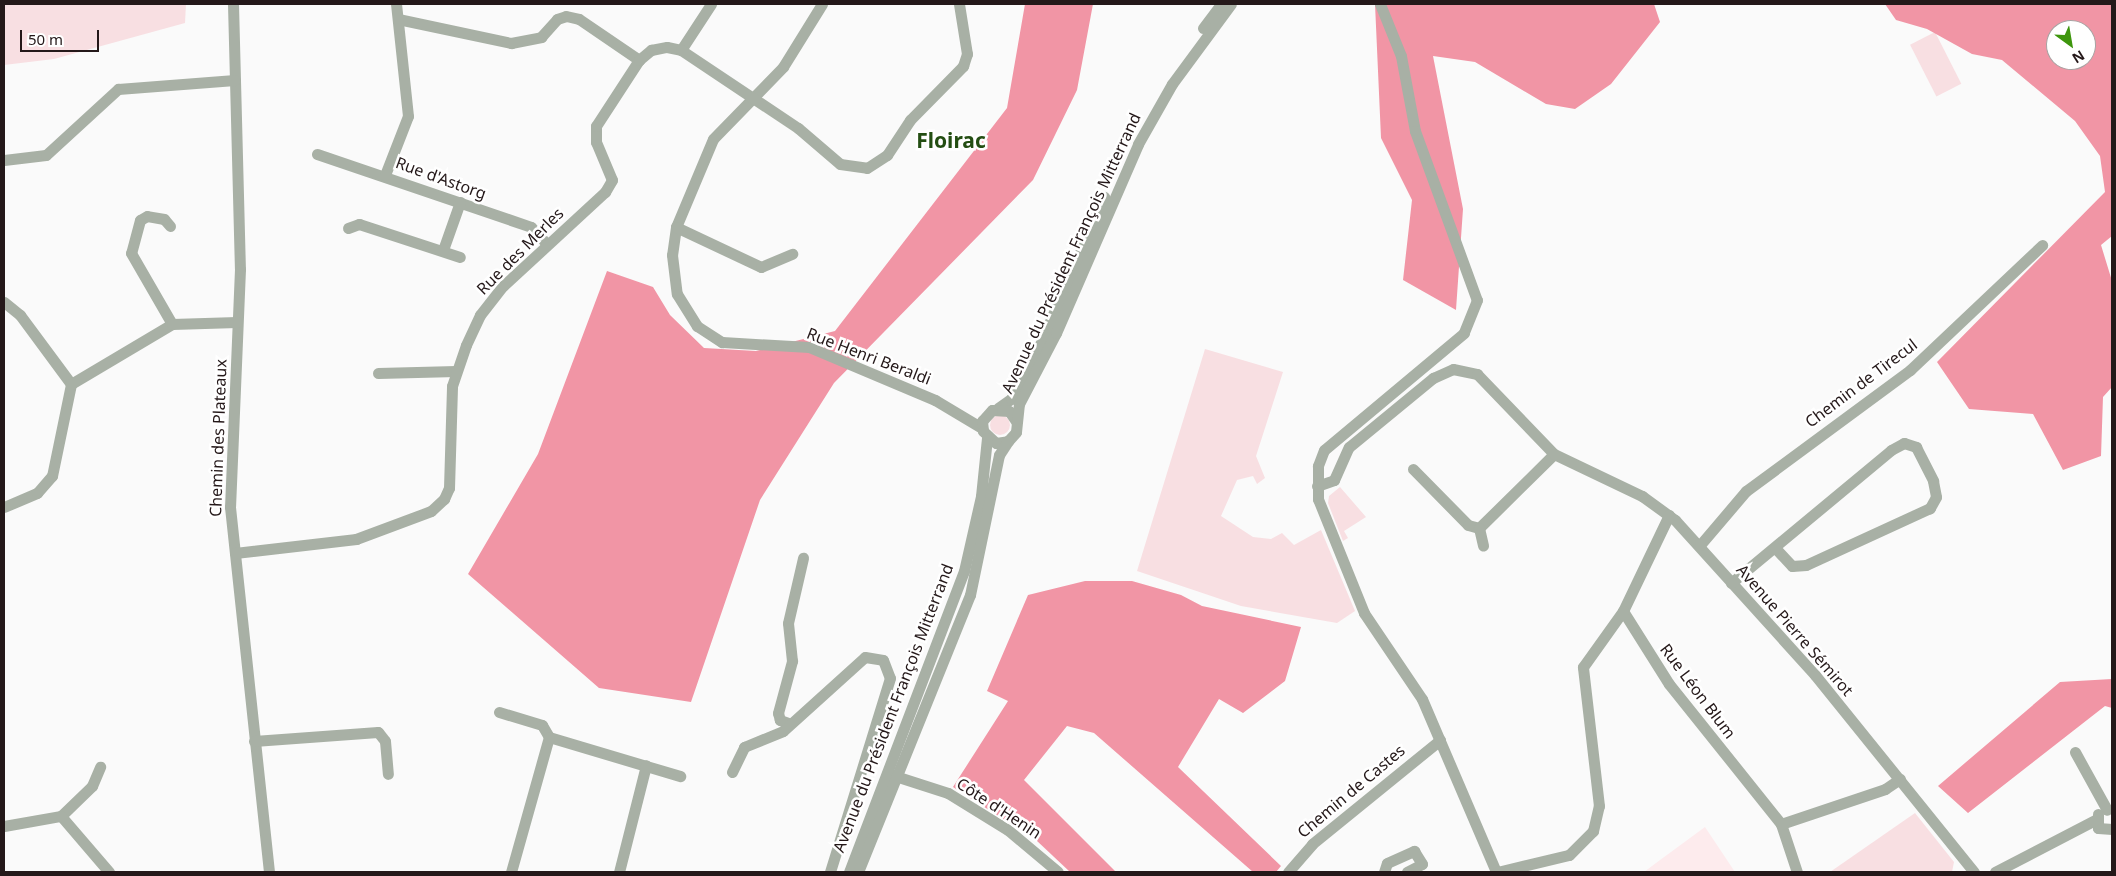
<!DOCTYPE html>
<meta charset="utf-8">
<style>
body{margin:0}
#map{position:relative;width:2116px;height:876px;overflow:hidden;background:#fafafa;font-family:"Noto Sans",sans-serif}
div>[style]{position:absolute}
.built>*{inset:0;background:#fdebed}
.green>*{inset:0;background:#f8dfe2;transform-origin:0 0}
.round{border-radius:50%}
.forest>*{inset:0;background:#f195a5}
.minor>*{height:11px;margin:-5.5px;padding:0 5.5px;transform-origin:5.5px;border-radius:5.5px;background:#a8b0a5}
span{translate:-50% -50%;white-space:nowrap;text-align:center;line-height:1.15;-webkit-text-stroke:5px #fff;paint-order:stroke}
.street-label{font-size:16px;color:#241819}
.district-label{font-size:21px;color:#244e13;font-weight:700}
.frame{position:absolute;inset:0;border:5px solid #241819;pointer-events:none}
.north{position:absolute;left:2046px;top:20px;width:50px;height:50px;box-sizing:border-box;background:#fff;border:1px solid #a7a3a3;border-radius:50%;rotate:148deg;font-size:14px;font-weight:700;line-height:20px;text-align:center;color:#241819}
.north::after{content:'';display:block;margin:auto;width:18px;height:22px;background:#3e960d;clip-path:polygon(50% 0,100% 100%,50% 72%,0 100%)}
.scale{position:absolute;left:20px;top:30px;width:79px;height:22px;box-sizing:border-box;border:2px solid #241819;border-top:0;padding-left:6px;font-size:15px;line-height:18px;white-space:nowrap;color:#241819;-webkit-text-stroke:4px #fff;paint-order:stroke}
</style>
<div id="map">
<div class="built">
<div style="clip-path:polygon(1705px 827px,1735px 872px,1644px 872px,1656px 863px)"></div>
</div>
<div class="green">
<div style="clip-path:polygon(4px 4px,186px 4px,185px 23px,54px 59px,4px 65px)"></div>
<div style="left:1935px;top:32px;width:58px;height:28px;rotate:63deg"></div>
<div style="clip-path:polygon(1205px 349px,1283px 372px,1256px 456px,1265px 478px,1257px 484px,1253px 476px,1237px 480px,1221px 516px,1253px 537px,1271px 539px,1282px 533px,1294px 545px,1321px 530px,1355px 611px,1337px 623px,1241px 606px,1137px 571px)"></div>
<div class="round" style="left:990px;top:415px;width:20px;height:20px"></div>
<div style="clip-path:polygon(1340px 487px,1366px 517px,1344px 531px,1348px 538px,1343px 541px,1328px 503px,1329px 496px)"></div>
<div style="clip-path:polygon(1915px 813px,1954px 862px,1952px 872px,1830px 872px)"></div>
</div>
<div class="forest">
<div style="clip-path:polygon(1025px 4px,1093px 4px,1077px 90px,1033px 180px,834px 383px,760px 500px,691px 702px,599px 688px,468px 574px,538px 454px,607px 271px,653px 287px,670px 315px,704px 348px,756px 351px,835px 331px,1007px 108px)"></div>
<div style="clip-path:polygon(1375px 4px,1654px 4px,1660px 22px,1611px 84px,1575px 109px,1546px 104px,1475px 62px,1433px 56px,1463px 209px,1456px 310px,1403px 280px,1412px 200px,1381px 138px)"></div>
<div style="clip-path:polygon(evenodd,1885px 4px,2112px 4px,2112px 236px,2101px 245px,2112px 281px,2112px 387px,2103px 397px,2101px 456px,2063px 470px,2033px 414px,1969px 409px,1937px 362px,2105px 192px,2100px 156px,2075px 121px,2002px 60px,1972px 54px,1927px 29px,1896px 20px,1885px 4px,2056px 30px,2086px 30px,2086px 60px,2056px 60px,2056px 30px)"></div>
<div style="clip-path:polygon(1085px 581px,1132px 581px,1181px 595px,1202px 606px,1301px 627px,1285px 681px,1243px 713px,1219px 699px,1178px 767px,1281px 866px,1276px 872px,1253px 872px,1094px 733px,1067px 726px,1024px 780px,1116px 872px,1070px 872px,1036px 840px,953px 787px,1008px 701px,987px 691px,1028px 595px)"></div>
<div style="clip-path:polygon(2112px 679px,2112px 708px,2105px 706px,1968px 813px,1938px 786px,2060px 682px)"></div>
</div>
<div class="minor">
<div style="left:233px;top:4px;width:265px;rotate:88.5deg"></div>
<div style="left:240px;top:269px;width:238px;rotate:92.4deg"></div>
<div style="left:230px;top:507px;width:367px;rotate:83.9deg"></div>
<div style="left:822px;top:4px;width:74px;rotate:121.8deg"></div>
<div style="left:783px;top:67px;width:100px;rotate:134.2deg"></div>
<div style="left:713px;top:139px;width:95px;rotate:112.8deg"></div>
<div style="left:676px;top:227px;width:28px;rotate:98deg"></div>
<div style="left:672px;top:255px;width:39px;rotate:83deg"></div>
<div style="left:677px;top:294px;width:38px;rotate:58deg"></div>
<div style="left:697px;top:326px;width:30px;rotate:33deg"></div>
<div style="left:722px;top:342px;width:87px;rotate:3.3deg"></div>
<div style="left:809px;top:347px;width:137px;rotate:22.8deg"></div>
<div style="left:935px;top:400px;width:55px;rotate:30.8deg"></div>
<div style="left:1380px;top:4px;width:56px;rotate:68deg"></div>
<div style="left:1401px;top:56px;width:76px;rotate:79.4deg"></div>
<div style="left:1415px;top:131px;width:180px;rotate:69.9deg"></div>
<div style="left:1477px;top:300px;width:35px;rotate:112deg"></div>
<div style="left:1464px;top:333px;width:182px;rotate:140.1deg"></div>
<div style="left:1324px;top:450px;width:17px;rotate:111deg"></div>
<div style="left:1318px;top:466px;width:33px;rotate:90deg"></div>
<div style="left:1318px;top:499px;width:123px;rotate:68deg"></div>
<div style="left:1364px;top:613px;width:104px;rotate:56deg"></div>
<div style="left:1422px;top:699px;width:188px;rotate:66.8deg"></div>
<div style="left:398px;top:19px;width:116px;rotate:12deg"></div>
<div style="left:511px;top:43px;width:31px;rotate:-11deg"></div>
<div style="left:541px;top:37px;width:24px;rotate:-48deg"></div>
<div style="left:557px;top:19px;width:9px;rotate:-18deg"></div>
<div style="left:566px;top:16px;width:13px;rotate:13deg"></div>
<div style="left:579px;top:19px;width:73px;rotate:34.3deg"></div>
<div style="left:1203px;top:28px;width:30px;rotate:-53deg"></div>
<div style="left:681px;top:50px;width:55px;rotate:-56.9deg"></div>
<div style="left:317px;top:154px;width:226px;rotate:18.8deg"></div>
<div style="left:531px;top:227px;width:23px;rotate:47deg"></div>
<div style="left:4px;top:160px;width:42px;rotate:-6.8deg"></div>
<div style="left:46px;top:155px;width:98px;rotate:-42.5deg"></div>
<div style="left:118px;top:89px;width:117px;rotate:-4.4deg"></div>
<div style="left:385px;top:175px;width:63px;rotate:-68.7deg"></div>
<div style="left:408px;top:116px;width:113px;rotate:-96.1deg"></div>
<div style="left:170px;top:226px;width:9px;rotate:-131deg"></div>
<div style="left:164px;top:219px;width:17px;rotate:-170deg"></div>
<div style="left:147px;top:216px;width:8px;rotate:150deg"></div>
<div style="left:140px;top:220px;width:34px;rotate:105deg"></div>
<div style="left:131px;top:253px;width:82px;rotate:60deg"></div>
<div style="left:676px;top:227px;width:94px;rotate:25.2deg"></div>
<div style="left:761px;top:267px;width:34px;rotate:-23deg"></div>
<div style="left:348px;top:228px;width:12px;rotate:-20deg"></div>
<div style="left:359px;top:224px;width:106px;rotate:18.1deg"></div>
<div style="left:443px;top:250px;width:51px;rotate:-70.5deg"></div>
<div style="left:4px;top:302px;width:21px;rotate:39deg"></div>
<div style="left:20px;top:315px;width:86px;rotate:53.5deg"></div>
<div style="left:378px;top:373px;width:78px;rotate:-1.5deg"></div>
<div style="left:998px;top:408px;width:16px;rotate:-35deg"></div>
<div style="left:1011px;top:399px;width:57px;rotate:-61.6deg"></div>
<div style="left:1038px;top:349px;width:166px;rotate:-66.5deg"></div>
<div style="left:1016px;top:421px;width:12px;rotate:-125deg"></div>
<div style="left:1009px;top:411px;width:17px;rotate:-177deg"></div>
<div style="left:992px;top:410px;width:15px;rotate:132deg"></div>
<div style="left:982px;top:421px;width:10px;rotate:84deg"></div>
<div style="left:983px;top:431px;width:18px;rotate:43deg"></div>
<div style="left:996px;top:443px;width:12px;rotate:-9deg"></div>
<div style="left:1008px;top:441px;width:12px;rotate:-48deg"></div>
<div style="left:1016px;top:432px;width:28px;rotate:-84deg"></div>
<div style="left:1019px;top:404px;width:80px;rotate:-62.5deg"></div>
<div style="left:1056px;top:333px;width:206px;rotate:-66.5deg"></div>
<div style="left:1138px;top:144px;width:69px;rotate:-60.5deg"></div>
<div style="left:1172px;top:84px;width:99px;rotate:-53.6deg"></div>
<div style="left:1413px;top:469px;width:78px;rotate:45.5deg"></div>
<div style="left:1468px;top:525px;width:11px;rotate:15deg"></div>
<div style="left:1479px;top:528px;width:105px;rotate:-44.6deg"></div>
<div style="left:1317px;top:486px;width:18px;rotate:-19deg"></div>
<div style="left:1334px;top:480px;width:36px;rotate:-66deg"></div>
<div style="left:1349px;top:447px;width:109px;rotate:-39.4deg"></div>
<div style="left:1433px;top:378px;width:22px;rotate:-24deg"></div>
<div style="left:1453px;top:369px;width:25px;rotate:12deg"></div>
<div style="left:1477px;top:374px;width:111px;rotate:46.1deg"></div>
<div style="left:1554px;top:454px;width:98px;rotate:25.5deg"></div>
<div style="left:1642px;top:496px;width:41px;rotate:36deg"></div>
<div style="left:1675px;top:520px;width:209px;rotate:47.9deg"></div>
<div style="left:1815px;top:675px;width:253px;rotate:51.1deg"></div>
<div style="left:4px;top:507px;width:36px;rotate:-23deg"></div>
<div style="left:37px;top:493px;width:23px;rotate:-49deg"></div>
<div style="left:52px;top:476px;width:94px;rotate:-78.3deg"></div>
<div style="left:71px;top:384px;width:117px;rotate:-30.7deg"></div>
<div style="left:172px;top:324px;width:65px;rotate:-1.8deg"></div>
<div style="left:1669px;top:515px;width:106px;rotate:115.6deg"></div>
<div style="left:1623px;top:611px;width:86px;rotate:57.8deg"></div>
<div style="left:1669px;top:684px;width:179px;rotate:51.3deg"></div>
<div style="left:1781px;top:824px;width:51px;rotate:71.6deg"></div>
<div style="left:1479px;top:528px;width:18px;rotate:77deg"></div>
<div style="left:1700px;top:545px;width:71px;rotate:-49.6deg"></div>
<div style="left:1746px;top:491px;width:204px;rotate:-36.4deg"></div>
<div style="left:1910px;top:370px;width:182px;rotate:-43.4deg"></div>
<div style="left:235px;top:553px;width:122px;rotate:-6.6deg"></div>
<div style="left:356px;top:539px;width:80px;rotate:-20.5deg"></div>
<div style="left:431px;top:511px;width:18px;rotate:-43deg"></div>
<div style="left:444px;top:499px;width:12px;rotate:-66deg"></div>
<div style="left:449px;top:488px;width:102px;rotate:-88.3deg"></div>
<div style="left:452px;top:386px;width:43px;rotate:-71.1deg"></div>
<div style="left:466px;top:345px;width:33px;rotate:-65deg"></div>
<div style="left:480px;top:315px;width:37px;rotate:-52deg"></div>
<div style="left:503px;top:286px;width:139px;rotate:-42.7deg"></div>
<div style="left:605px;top:192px;width:14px;rotate:-60deg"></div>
<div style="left:612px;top:180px;width:41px;rotate:-112.8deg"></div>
<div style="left:596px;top:142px;width:16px;rotate:-90deg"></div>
<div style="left:596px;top:126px;width:79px;rotate:-56.9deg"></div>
<div style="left:639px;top:60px;width:16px;rotate:-40deg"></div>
<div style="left:651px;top:50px;width:16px;rotate:-11deg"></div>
<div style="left:667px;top:47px;width:14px;rotate:12deg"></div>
<div style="left:681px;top:50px;width:141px;rotate:33.7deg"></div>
<div style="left:798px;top:128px;width:55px;rotate:40.6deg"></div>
<div style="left:840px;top:164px;width:27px;rotate:8deg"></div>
<div style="left:867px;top:168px;width:24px;rotate:-33deg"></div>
<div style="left:887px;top:155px;width:42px;rotate:-56.7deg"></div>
<div style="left:910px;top:120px;width:76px;rotate:-45.5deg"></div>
<div style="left:963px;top:66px;width:13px;rotate:-72deg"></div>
<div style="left:967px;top:54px;width:51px;rotate:-99.1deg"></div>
<div style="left:1731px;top:583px;width:208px;rotate:-39.7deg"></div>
<div style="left:1891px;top:450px;width:15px;rotate:-28deg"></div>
<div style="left:1904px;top:443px;width:13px;rotate:18deg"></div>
<div style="left:1916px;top:447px;width:38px;rotate:63deg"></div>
<div style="left:1933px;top:481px;width:16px;rotate:79deg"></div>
<div style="left:1936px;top:497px;width:13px;rotate:119deg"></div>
<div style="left:1930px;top:508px;width:136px;rotate:155.3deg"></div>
<div style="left:1806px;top:565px;width:14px;rotate:176deg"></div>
<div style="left:1792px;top:566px;width:25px;rotate:-133deg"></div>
<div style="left:499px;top:712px;width:45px;rotate:16.8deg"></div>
<div style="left:542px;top:725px;width:14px;rotate:60deg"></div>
<div style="left:549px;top:737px;width:137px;rotate:16.6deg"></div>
<div style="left:788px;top:723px;width:9px;rotate:-159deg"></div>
<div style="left:780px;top:720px;width:7px;rotate:-106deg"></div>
<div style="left:778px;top:713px;width:54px;rotate:-74.9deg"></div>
<div style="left:792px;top:661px;width:38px;rotate:-96deg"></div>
<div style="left:788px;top:623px;width:67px;rotate:-77deg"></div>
<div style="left:254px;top:741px;width:124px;rotate:-4.2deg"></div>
<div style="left:378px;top:732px;width:11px;rotate:52deg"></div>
<div style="left:385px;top:741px;width:33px;rotate:85deg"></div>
<div style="left:2075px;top:752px;width:66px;rotate:61.1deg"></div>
<div style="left:732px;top:772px;width:28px;rotate:-64deg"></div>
<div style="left:744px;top:747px;width:42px;rotate:-22.3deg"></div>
<div style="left:783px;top:731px;width:110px;rotate:-42.1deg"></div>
<div style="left:865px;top:657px;width:18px;rotate:9deg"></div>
<div style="left:883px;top:660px;width:19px;rotate:69deg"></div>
<div style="left:890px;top:678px;width:203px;rotate:107.2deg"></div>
<div style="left:889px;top:774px;width:62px;rotate:17.9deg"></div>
<div style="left:948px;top:793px;width:70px;rotate:31.7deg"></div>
<div style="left:1008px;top:830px;width:65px;rotate:40deg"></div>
<div style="left:2098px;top:814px;width:14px;rotate:90deg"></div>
<div style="left:2098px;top:828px;width:14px;rotate:4deg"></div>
<div style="left:61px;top:816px;width:43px;rotate:-44.1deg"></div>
<div style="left:92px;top:786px;width:21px;rotate:-67deg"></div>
<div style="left:1781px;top:824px;width:110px;rotate:-18.6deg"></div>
<div style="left:1885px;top:789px;width:18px;rotate:-34deg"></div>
<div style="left:4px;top:826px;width:58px;rotate:-10deg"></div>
<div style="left:61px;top:816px;width:74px;rotate:49.4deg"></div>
<div style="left:511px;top:872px;width:140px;rotate:-74.3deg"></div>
<div style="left:619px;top:872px;width:110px;rotate:-75.8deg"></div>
<div style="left:849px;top:872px;width:322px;rotate:-69.1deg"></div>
<div style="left:964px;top:571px;width:77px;rotate:-77.2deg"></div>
<div style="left:981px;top:496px;width:58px;rotate:-84.1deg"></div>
<div style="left:858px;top:872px;width:299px;rotate:-68deg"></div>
<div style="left:970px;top:595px;width:143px;rotate:-78.3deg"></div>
<div style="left:999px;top:455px;width:17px;rotate:-57deg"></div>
<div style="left:1288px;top:872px;width:37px;rotate:-49deg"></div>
<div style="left:1312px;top:844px;width:165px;rotate:-39.1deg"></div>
<div style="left:1384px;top:872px;width:9px;rotate:-72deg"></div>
<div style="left:1387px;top:863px;width:30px;rotate:-24deg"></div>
<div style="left:1414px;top:851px;width:15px;rotate:58deg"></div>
<div style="left:1422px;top:864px;width:17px;rotate:152deg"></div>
<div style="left:1497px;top:872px;width:74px;rotate:-13.3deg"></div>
<div style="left:1569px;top:855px;width:34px;rotate:-45deg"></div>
<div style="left:1593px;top:831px;width:26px;rotate:-77deg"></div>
<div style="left:1599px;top:806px;width:140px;rotate:-96.6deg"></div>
<div style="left:1583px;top:667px;width:69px;rotate:-54.5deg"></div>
<div style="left:1995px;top:872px;width:113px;rotate:-27.5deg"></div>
</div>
<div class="street-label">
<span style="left:441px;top:178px;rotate:20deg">Rue d'Astorg</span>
<span style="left:520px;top:251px;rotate:-45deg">Rue des Merles</span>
<span style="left:1071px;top:253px;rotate:-65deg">Avenue du Président François Mitterrand</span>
<span style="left:869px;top:356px;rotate:21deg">Rue Henri Beraldi</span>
<span style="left:1861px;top:383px;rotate:-37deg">Chemin de Tirecul</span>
<span style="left:218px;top:438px;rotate:-88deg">Chemin des Plateaux</span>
<span style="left:1795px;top:630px;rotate:49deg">Avenue Pierre Sémirot</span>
<span style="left:1698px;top:691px;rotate:53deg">Rue Léon Blum</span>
<span style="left:893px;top:708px;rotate:-69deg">Avenue du Président François Mitterrand</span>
<span style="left:1351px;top:791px;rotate:-40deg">Chemin de Castes</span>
<span style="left:999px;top:808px;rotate:33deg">Côte d'Henin</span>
</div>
<div class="district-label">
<span style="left:951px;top:140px">Floirac</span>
</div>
<div class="frame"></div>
<div class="north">N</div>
<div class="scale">50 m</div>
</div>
